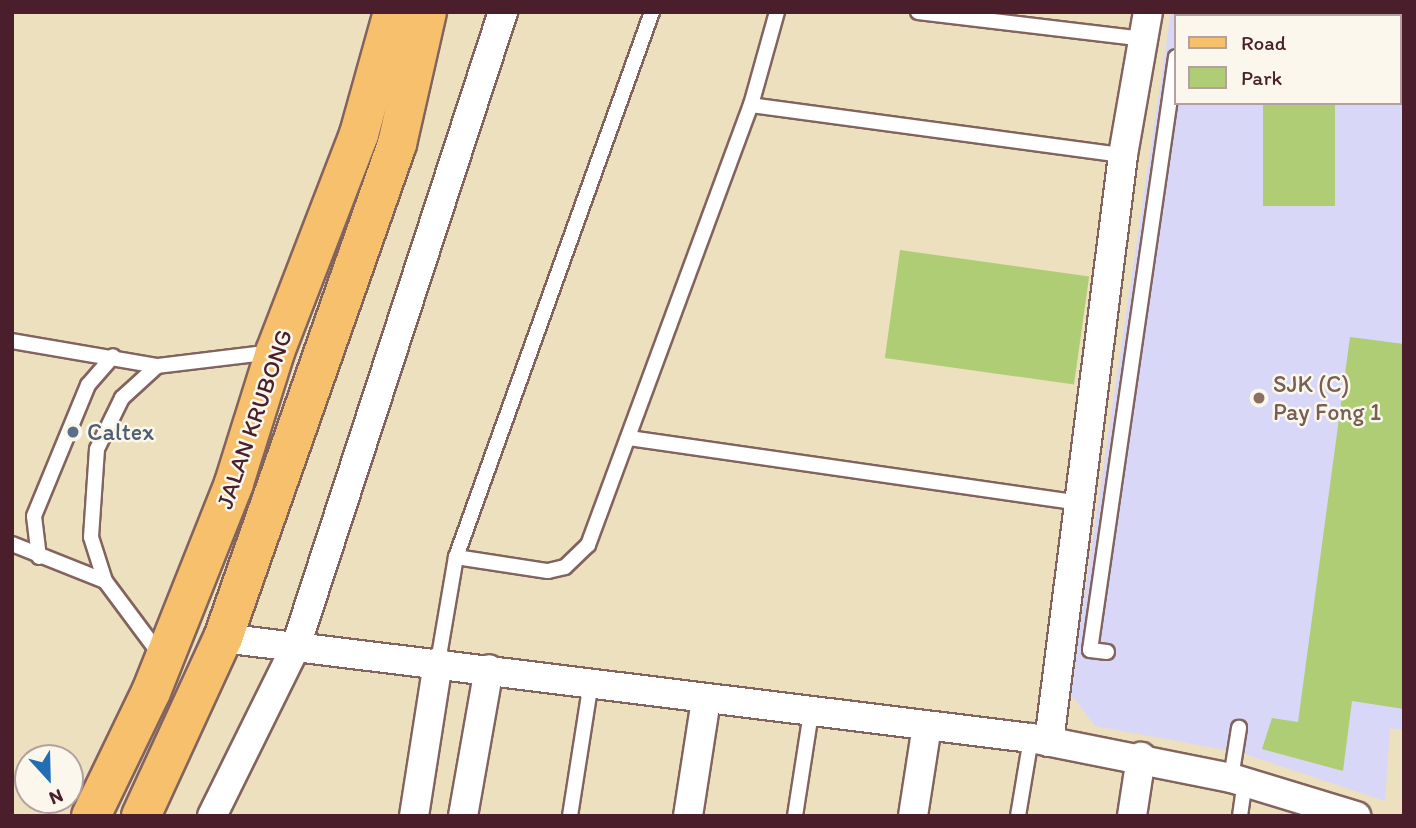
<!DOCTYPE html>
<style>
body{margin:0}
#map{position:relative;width:1416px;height:828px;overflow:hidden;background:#ede0be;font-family:Itim,sans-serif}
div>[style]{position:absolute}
.built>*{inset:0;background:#d8d7f8}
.green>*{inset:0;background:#aecd74;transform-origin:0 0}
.roads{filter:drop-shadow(2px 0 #83635e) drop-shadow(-2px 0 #83635e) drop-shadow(0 2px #83635e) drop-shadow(0 -2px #83635e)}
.lane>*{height:14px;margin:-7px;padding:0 7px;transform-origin:7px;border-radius:7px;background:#fff}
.street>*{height:28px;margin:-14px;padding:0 14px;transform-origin:14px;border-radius:14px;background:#fff}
.primary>*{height:38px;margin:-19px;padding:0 19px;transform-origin:19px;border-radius:19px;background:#f7c06c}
.dots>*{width:19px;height:19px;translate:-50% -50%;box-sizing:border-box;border:4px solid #fbf7ec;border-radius:50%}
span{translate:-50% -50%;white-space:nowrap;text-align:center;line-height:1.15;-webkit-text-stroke:5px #fbf7ec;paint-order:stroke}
.education-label{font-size:24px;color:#785e54}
.left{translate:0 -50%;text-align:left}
.street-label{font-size:24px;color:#4a1f2b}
.service-label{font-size:24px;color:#4e5e75}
.frame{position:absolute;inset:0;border:14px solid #4a1f2b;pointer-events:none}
.legend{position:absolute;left:1174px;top:14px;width:228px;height:91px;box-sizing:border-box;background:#fbf7ec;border:2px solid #b4a19f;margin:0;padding:9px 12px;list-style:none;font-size:21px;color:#4a1f2b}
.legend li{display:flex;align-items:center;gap:14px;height:35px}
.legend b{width:35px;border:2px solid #b4a19f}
.north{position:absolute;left:14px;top:744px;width:70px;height:70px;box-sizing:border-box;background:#fbf7ec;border:2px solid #b4a19f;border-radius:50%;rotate:158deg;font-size:19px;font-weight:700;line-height:28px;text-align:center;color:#4a1f2b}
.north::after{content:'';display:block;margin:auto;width:24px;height:32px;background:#1f6fb2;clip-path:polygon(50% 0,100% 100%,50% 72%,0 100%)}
</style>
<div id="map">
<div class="built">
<div style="clip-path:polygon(evenodd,1171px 12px,1404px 12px,1404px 730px,1390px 728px,1385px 801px,1242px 753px,1095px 726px,1070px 693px,1171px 12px,1176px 16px,1400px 16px,1400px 103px,1176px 103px,1176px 16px)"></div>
</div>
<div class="green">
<div style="left:1263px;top:103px;width:72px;height:103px"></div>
<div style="left:900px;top:250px;width:191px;height:109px;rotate:8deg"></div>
<div style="clip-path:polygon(1350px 337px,1404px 344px,1404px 709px,1352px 701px,1343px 771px,1262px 749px,1272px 718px,1298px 722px)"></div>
</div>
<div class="roads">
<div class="lane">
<div style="left:918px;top:12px;width:229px;rotate:6.8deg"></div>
<div style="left:1364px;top:13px;width:21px;rotate:8deg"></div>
<div style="left:1400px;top:18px;width:4px"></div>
<div style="left:751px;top:105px;width:375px;rotate:7.7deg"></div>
<div style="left:12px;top:341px;width:147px;rotate:9.8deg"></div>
<div style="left:629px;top:438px;width:456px;rotate:8.2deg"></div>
<div style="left:12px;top:544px;width:100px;rotate:21.7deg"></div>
<div style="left:39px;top:557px;width:41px;rotate:-97deg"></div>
<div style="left:34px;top:516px;width:142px;rotate:-67.6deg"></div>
<div style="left:88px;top:385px;width:38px;rotate:-49deg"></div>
<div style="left:456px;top:557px;width:93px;rotate:8.7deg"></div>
<div style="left:548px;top:571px;width:17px;rotate:-13deg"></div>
<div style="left:565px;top:567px;width:32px;rotate:-44deg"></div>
<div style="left:588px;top:545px;width:469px;rotate:-69.7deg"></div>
<div style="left:751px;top:105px;width:97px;rotate:-74.4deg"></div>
<div style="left:1107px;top:652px;width:17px;rotate:-173deg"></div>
<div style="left:1090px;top:650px;width:599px;rotate:-81.75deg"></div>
<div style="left:161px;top:656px;width:94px;rotate:-126.7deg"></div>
<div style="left:105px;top:581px;width:46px;rotate:-107.7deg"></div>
<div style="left:91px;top:537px;width:88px;rotate:-86.1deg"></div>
<div style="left:97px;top:449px;width:57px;rotate:-63.9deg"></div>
<div style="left:122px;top:398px;width:47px;rotate:-42.4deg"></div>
<div style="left:157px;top:366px;width:116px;rotate:-6.9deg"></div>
<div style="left:438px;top:662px;width:107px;rotate:-80.3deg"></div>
<div style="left:456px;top:557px;width:579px;rotate:-70.22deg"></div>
<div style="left:1231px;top:778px;width:51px;rotate:-80.9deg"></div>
<div style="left:570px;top:816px;width:136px;rotate:-81.1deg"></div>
<div style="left:795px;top:816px;width:104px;rotate:-81.2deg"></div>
<div style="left:1018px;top:816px;width:79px;rotate:-80.5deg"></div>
<div style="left:1240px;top:816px;width:34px;rotate:-82deg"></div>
</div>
<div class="street">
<div style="left:223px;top:638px;width:814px;rotate:7.06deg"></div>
<div style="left:1031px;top:738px;width:204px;rotate:11.3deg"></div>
<div style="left:1231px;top:778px;width:131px;rotate:16.9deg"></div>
<div style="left:1049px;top:742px;width:592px;rotate:-82.81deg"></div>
<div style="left:1123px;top:155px;width:145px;rotate:-80.1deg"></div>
<div style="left:212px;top:816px;width:190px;rotate:-63.7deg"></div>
<div style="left:296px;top:646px;width:667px;rotate:-71.92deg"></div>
<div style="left:414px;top:816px;width:156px;rotate:-81.1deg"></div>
<div style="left:463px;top:816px;width:149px;rotate:-80deg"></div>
<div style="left:688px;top:816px;width:117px;rotate:-81.2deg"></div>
<div style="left:913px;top:816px;width:91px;rotate:-81.2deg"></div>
<div style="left:1132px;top:816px;width:60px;rotate:-81.3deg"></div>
</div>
<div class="primary">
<div style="left:91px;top:816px;width:138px;rotate:-64.2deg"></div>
<div style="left:151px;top:692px;width:225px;rotate:-68.3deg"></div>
<div style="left:234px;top:483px;width:137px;rotate:-72.6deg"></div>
<div style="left:275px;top:352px;width:234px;rotate:-68.9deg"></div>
<div style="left:359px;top:134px;width:127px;rotate:-74.4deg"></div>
<div style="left:141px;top:816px;width:196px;rotate:-65.3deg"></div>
<div style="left:223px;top:638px;width:524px;rotate:-70.6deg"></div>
<div style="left:397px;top:144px;width:135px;rotate:-77.2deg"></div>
</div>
</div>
<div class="dots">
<div style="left:1259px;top:398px;background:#8d6e63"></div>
<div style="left:73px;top:432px;background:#5c6f8a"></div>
</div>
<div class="education-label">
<span class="left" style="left:1273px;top:398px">SJK (C)<br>Pay Fong 1</span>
</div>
<div class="street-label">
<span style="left:254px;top:419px;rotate:-71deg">JALAN KRUBONG</span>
</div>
<div class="service-label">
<span class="left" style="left:87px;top:432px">Caltex</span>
</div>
<div class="frame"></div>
<ul class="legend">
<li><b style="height:9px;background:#f7c06c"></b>Road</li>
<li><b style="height:19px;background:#aecd74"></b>Park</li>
</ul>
<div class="north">N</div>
</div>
